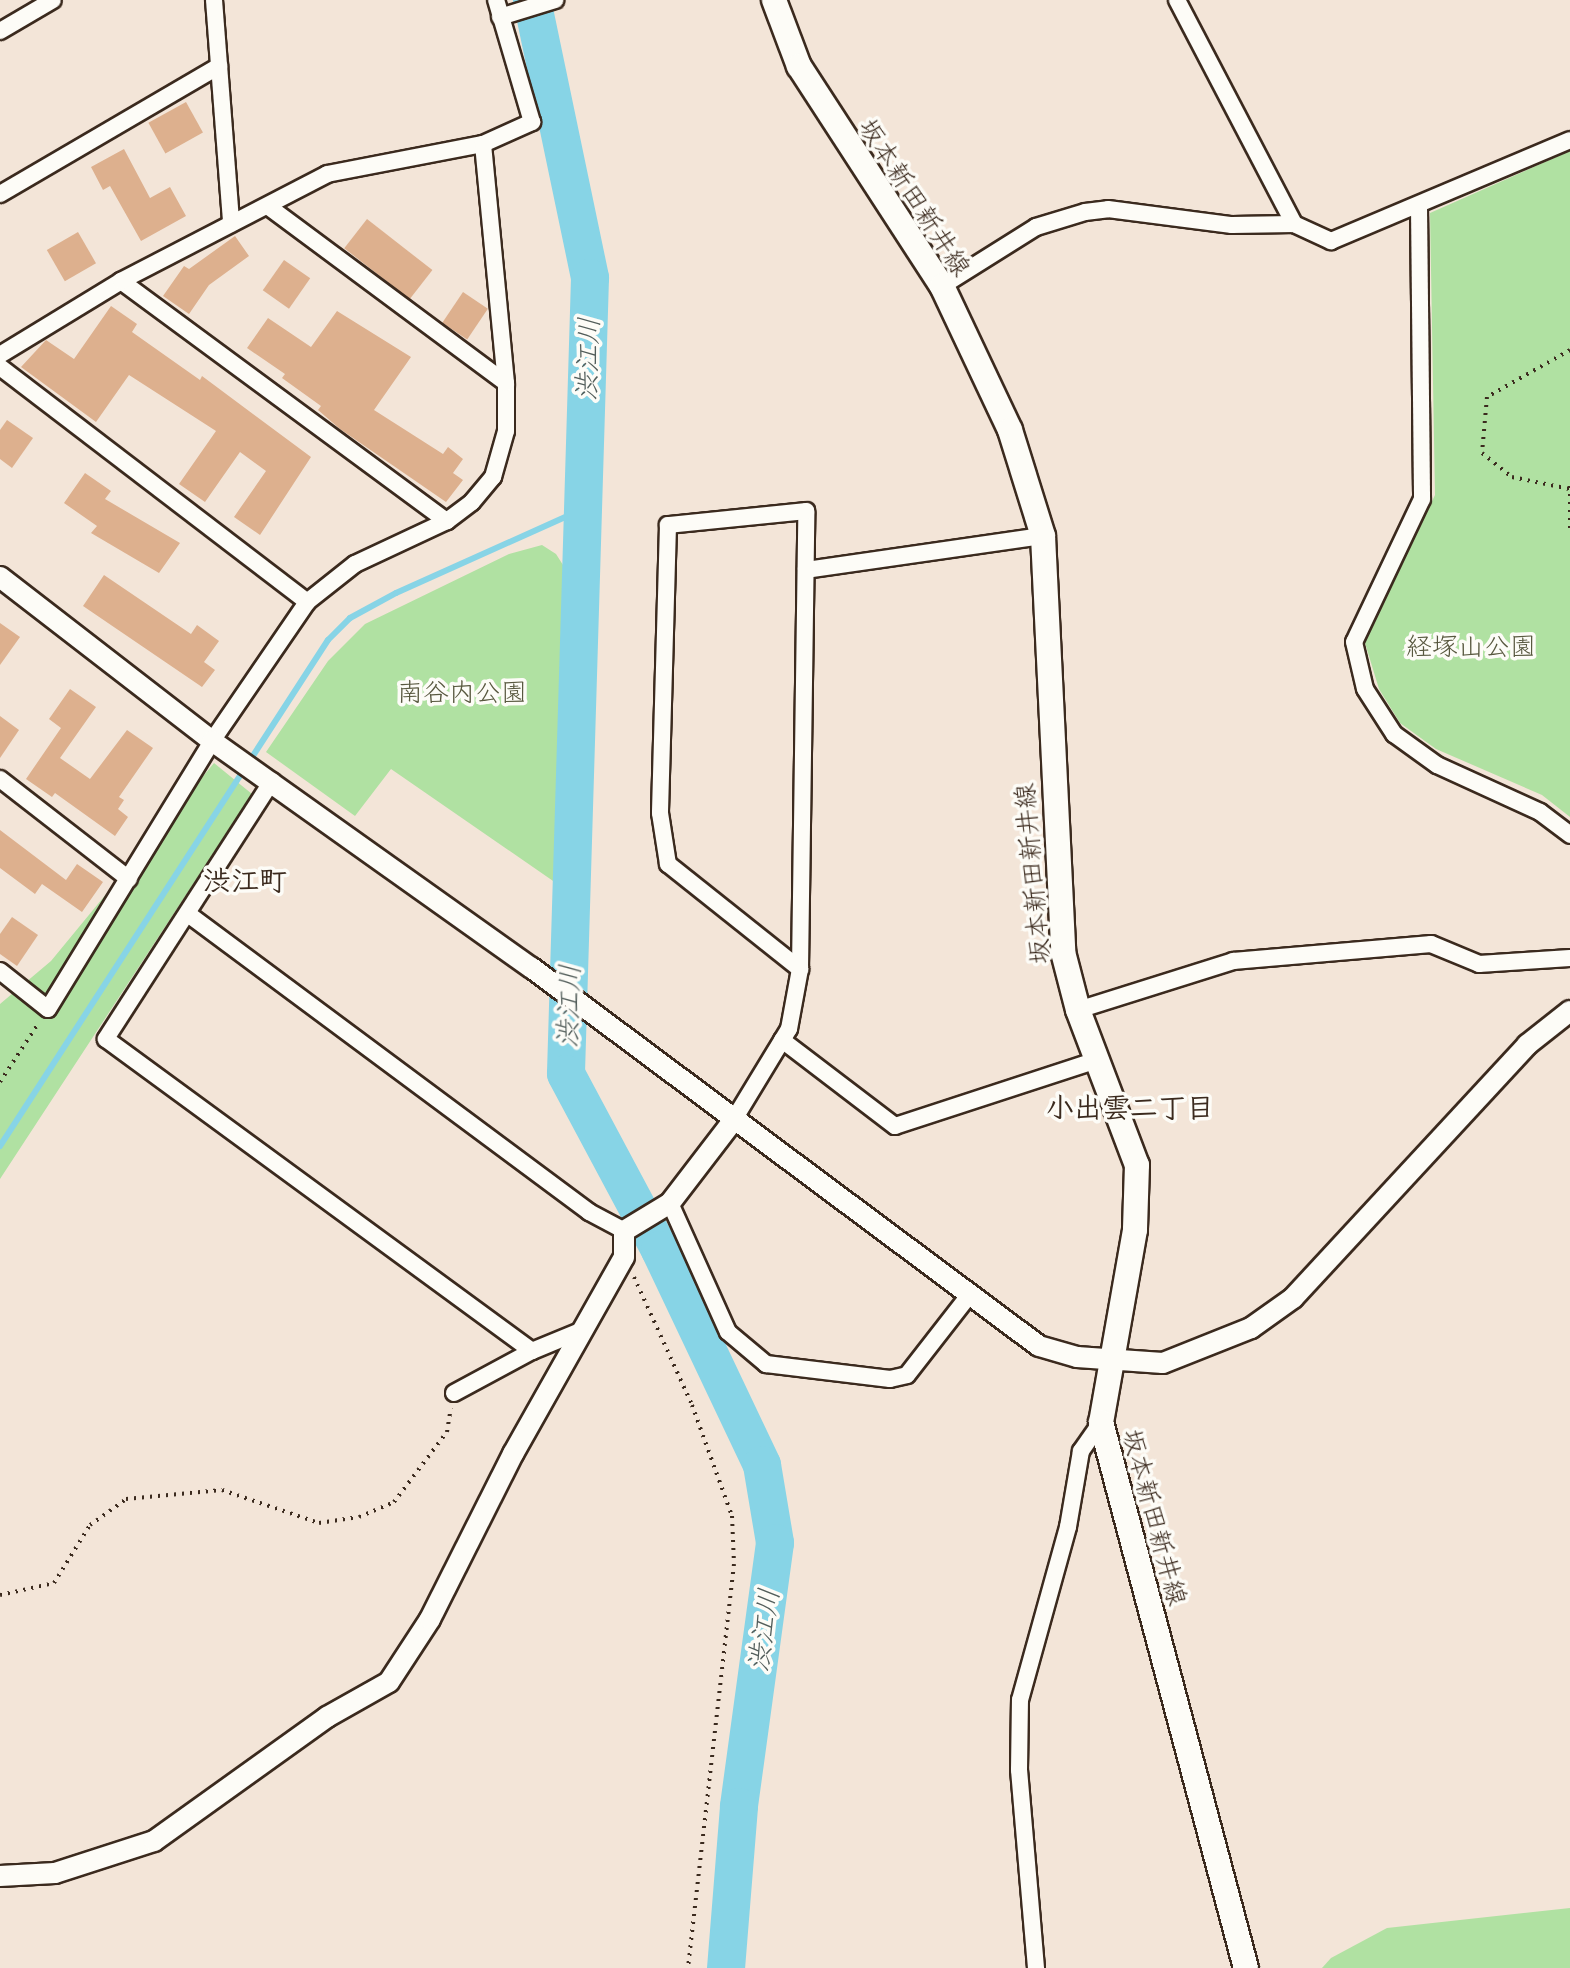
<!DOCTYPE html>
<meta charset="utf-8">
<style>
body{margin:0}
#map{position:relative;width:1570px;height:1968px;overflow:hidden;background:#f3e5d8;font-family:Delius,"Klee One",sans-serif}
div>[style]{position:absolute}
.green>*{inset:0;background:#b0e1a2}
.stream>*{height:6px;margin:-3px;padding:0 3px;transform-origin:3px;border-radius:3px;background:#87d4e6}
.river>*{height:38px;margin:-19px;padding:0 19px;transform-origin:19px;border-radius:19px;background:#87d4e6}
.building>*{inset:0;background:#ddb08e;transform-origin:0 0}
.path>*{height:4px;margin-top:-2px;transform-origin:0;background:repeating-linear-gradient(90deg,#3b2a1e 0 2px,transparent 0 8px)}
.roads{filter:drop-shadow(2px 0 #3b2a1e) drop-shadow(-2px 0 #3b2a1e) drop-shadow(0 2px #3b2a1e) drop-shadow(0 -2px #3b2a1e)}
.minor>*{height:16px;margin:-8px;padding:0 8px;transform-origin:8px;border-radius:8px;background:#fdfcf7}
.tertiary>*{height:20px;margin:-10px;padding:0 10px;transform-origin:10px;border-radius:10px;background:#fdfcf7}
.secondary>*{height:24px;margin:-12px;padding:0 12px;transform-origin:12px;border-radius:12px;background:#fdfcf7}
span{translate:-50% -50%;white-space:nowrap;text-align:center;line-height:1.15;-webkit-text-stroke:7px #fdfcf7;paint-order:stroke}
.street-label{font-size:26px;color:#3b2a1e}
.park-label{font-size:26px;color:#58583f}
.water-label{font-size:28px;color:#525d5a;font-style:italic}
.neighbourhood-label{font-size:28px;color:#3b2a1e;font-weight:700}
</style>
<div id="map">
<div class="green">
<div style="clip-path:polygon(1570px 151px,1570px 817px,1542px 795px,1436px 749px,1400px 723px,1379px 689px,1365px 643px,1435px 495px,1430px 213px)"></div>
<div style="clip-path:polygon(542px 545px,556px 554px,570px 576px,556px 883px,391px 769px,355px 816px,266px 752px,328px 661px,365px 624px,509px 554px)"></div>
<div style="clip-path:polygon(214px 763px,252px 794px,0 1179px,0 1004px,51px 961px)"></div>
<div style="clip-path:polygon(1570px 1908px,1570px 1968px,1322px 1968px,1331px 1958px,1387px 1928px)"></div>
</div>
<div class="stream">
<div style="left:0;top:1146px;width:603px;rotate:-57.05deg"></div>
<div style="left:328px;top:640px;width:31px;rotate:-45deg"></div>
<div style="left:350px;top:618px;width:52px;rotate:-28.5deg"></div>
<div style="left:396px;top:593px;width:207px;rotate:-24.2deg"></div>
</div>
<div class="river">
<div style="left:532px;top:0;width:284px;rotate:78.2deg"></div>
<div style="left:590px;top:278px;width:796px;rotate:91.73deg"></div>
<div style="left:566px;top:1074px;width:200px;rotate:61.9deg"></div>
<div style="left:660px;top:1250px;width:238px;rotate:64.6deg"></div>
<div style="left:762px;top:1465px;width:79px;rotate:80.5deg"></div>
<div style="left:775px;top:1543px;width:266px;rotate:97.8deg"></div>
<div style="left:739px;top:1807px;width:162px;rotate:94.6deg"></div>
</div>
<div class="building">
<div style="left:186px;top:102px;width:35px;height:43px;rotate:61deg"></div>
<div style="clip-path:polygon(124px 149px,150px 198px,170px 187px,186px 216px,141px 241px,110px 186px,103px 190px,91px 167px)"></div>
<div style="left:367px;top:219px;width:83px;height:37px;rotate:38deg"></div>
<div style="left:78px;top:232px;width:36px;height:36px;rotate:60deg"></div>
<div style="clip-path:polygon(235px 236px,249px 256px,209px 285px,189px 314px,163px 296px,184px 266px,189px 269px)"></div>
<div style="left:284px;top:260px;width:32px;height:37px;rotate:35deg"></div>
<div style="left:463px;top:292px;width:30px;height:37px;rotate:34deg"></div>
<div style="clip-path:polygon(111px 306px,137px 324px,132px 332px,200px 380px,202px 376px,311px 457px,260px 535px,234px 517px,266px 471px,240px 452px,205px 502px,179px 484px,216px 431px,129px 375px,96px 422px,21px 367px,46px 340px,74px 359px)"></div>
<div style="clip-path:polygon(337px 311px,411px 357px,374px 410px,443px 454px,448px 447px,463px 459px,453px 473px,463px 480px,446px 502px,340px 429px,318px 410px,321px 406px,282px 378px,285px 374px,247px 348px,268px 318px,311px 347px)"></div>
<div style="clip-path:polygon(7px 420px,33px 438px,12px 468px,0 459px,0 430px)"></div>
<div style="clip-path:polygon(85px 473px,111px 491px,105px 499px,180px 543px,159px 573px,91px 533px,97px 526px,64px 503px)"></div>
<div style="clip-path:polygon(104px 575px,191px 634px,197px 625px,219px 641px,204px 662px,215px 670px,202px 687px,83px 606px)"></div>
<div style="clip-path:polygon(0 623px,20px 637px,0 665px)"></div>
<div style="clip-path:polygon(70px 689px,96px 707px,60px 758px,90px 779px,127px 730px,153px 748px,119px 797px,124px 800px,118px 809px,128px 817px,115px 836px,55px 793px,52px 797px,26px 779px,61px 728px,49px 719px)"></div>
<div style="clip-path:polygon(0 716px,19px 730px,0 758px)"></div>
<div style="clip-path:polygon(0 830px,66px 880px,77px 864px,103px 882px,82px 912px,42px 884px,35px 894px,0 868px)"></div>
<div style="clip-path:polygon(12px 917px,38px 935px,17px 966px,0 954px,0 934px)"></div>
</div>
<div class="path">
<div style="left:1570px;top:350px;width:95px;rotate:150.5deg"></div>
<div style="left:1487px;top:397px;width:56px;rotate:95.1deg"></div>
<div style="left:1482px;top:453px;width:38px;rotate:39deg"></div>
<div style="left:1512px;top:477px;width:59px;rotate:11.7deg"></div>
<div style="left:1570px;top:486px;width:44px;rotate:90deg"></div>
<div style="left:0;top:1082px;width:69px;rotate:-56.8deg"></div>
<div style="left:634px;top:1277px;width:141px;rotate:65.6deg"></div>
<div style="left:692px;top:1405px;width:118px;rotate:70.2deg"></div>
<div style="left:732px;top:1516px;width:48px;rotate:87.6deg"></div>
<div style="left:734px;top:1564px;width:407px;rotate:96.5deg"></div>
<div style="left:0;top:1595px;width:55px;rotate:-12.5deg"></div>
<div style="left:54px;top:1583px;width:68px;rotate:-58.2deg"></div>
<div style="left:90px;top:1525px;width:44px;rotate:-35.8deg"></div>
<div style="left:126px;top:1499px;width:96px;rotate:-5.4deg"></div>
<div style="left:222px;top:1490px;width:102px;rotate:18.8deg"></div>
<div style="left:319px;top:1523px;width:40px;rotate:-8.5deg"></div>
<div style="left:359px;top:1517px;width:38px;rotate:-23deg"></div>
<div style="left:394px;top:1502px;width:88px;rotate:-52.9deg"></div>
<div style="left:447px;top:1432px;width:24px;rotate:-81deg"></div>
</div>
<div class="roads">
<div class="minor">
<div style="left:214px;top:0;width:224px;rotate:85.6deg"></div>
<div style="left:1177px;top:0;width:253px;rotate:62.4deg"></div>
<div style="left:500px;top:17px;width:58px;rotate:-17.2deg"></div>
<div style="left:0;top:31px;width:61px;rotate:-30.3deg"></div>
<div style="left:0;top:194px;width:254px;rotate:-30.3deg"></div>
<div style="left:269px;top:207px;width:295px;rotate:36.6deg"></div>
<div style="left:1419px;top:207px;width:292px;rotate:89.4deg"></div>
<div style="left:1422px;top:499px;width:158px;rotate:115.4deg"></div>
<div style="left:1354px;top:642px;width:48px;rotate:76.8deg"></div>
<div style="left:1365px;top:689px;width:54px;rotate:57.2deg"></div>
<div style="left:1394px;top:734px;width:53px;rotate:35.8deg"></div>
<div style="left:1437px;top:765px;width:113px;rotate:24.5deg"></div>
<div style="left:1540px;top:812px;width:38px;rotate:37deg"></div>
<div style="left:121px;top:281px;width:405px;rotate:36.4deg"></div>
<div style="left:942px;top:286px;width:111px;rotate:-32.1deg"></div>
<div style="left:1036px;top:227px;width:51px;rotate:-17deg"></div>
<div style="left:1085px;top:212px;width:23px;rotate:-7deg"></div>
<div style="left:1108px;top:209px;width:125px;rotate:7.4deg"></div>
<div style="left:1232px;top:225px;width:62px;rotate:-0.9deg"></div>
<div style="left:1294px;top:224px;width:41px;rotate:24.7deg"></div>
<div style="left:1331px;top:241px;width:259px;rotate:-22.9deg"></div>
<div style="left:0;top:355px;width:142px;rotate:-31.4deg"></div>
<div style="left:121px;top:281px;width:232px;rotate:-27.4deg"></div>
<div style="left:327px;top:174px;width:159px;rotate:-10.9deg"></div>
<div style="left:483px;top:144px;width:54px;rotate:-24.2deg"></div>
<div style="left:532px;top:122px;width:127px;rotate:-106.4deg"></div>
<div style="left:0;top:367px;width:387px;rotate:37.4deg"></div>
<div style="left:806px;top:570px;width:239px;rotate:-8.2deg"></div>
<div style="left:0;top:779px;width:163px;rotate:37.8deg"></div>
<div style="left:272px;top:781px;width:307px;rotate:122.8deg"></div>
<div style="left:106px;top:1039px;width:528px;rotate:36.22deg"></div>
<div style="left:532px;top:1351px;width:52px;rotate:-22.6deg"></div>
<div style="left:188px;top:914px;width:500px;rotate:36.6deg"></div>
<div style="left:589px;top:1212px;width:40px;rotate:28deg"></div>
<div style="left:0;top:971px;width:61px;rotate:38.4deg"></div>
<div style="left:48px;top:1009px;width:314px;rotate:-58.5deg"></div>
<div style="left:212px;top:741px;width:168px;rotate:-55.6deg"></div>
<div style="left:307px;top:602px;width:61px;rotate:-38.4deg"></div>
<div style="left:355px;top:564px;width:102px;rotate:-25.1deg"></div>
<div style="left:447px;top:521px;width:31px;rotate:-37deg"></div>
<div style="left:472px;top:502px;width:33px;rotate:-50deg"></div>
<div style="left:493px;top:477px;width:48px;rotate:-74.2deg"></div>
<div style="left:506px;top:431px;width:48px;rotate:-90deg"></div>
<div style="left:506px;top:383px;width:240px;rotate:-95.5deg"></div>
<div style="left:1078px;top:1010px;width:163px;rotate:-17.5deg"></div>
<div style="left:1233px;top:961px;width:199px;rotate:-4.9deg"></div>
<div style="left:1431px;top:944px;width:52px;rotate:22.6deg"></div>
<div style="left:1479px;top:964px;width:91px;rotate:-3.8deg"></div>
<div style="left:782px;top:1040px;width:142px;rotate:37.3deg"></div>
<div style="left:895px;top:1126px;width:213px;rotate:-18.1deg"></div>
<div style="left:733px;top:1121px;width:108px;rotate:-58.7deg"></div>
<div style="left:789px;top:1029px;width:61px;rotate:-79.6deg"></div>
<div style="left:800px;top:969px;width:458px;rotate:-89.2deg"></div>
<div style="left:806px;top:511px;width:139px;rotate:174.2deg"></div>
<div style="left:668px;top:525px;width:288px;rotate:91.6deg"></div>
<div style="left:660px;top:813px;width:52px;rotate:81.1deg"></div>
<div style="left:668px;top:864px;width:169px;rotate:38.5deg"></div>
<div style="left:670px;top:1203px;width:141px;rotate:65.8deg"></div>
<div style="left:728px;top:1332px;width:50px;rotate:40.1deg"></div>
<div style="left:766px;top:1364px;width:125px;rotate:6.9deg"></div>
<div style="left:890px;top:1379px;width:17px;rotate:-13deg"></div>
<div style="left:907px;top:1375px;width:103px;rotate:-52.1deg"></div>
<div style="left:454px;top:1393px;width:89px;rotate:-28.3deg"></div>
<div style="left:1036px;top:1968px;width:199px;rotate:-94.9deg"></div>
<div style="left:1019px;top:1770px;width:70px;rotate:-89.2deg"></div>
<div style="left:1020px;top:1700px;width:180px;rotate:-74.5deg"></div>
<div style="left:1068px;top:1527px;width:77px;rotate:-80.3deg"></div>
<div style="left:1081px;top:1451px;width:35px;rotate:-55deg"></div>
</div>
<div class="tertiary">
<div style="left:0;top:577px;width:268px;rotate:37.7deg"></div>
<div style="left:212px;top:741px;width:392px;rotate:35.4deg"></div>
<div style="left:532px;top:968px;width:632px;rotate:36.71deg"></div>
<div style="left:1039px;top:1346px;width:40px;rotate:16deg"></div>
<div style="left:1077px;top:1357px;width:86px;rotate:4deg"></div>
<div style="left:1163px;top:1363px;width:95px;rotate:-21.7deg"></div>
<div style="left:1251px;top:1328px;width:52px;rotate:-35.5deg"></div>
<div style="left:1293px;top:1298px;width:345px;rotate:-47.2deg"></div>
<div style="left:1527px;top:1045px;width:55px;rotate:-38.3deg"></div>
<div style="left:0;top:1876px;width:55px;rotate:-3.1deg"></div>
<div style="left:55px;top:1873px;width:104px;rotate:-17.9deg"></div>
<div style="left:154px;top:1841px;width:213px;rotate:-35.6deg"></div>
<div style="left:327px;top:1717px;width:71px;rotate:-29.4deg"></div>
<div style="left:389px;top:1682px;width:75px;rotate:-56.9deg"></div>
<div style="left:430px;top:1619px;width:185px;rotate:-63.3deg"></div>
<div style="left:513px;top:1454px;width:226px;rotate:-60.6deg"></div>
<div style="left:624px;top:1257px;width:26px;rotate:-90deg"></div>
<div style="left:624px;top:1231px;width:54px;rotate:-31.3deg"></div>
<div style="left:670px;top:1203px;width:103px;rotate:-52.5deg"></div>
</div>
<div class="secondary">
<div style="left:774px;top:0;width:71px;rotate:69.3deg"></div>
<div style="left:799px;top:66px;width:262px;rotate:57deg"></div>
<div style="left:942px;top:286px;width:159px;rotate:64.7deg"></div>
<div style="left:1010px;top:430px;width:111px;rotate:72.7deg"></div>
<div style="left:1043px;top:536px;width:416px;rotate:87.2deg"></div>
<div style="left:1063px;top:952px;width:60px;rotate:75.5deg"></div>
<div style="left:1078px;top:1010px;width:166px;rotate:69.2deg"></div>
<div style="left:1137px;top:1165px;width:65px;rotate:91.8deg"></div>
<div style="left:1135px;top:1230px;width:195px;rotate:100deg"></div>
<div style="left:1101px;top:1422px;width:565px;rotate:75.13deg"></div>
</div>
</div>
<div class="street-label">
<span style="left:915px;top:197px;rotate:57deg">坂本新田新井線</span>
<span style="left:1032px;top:874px;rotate:-95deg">坂本新田新井線</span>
<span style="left:1155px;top:1517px;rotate:75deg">坂本新田新井線</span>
</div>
<div class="park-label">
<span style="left:1471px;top:646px">経塚山公園</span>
<span style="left:462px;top:692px">南谷内公園</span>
</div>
<div class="water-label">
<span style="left:587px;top:359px;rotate:-88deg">渋江川</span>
<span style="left:568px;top:1006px;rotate:-88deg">渋江川</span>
<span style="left:763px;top:1630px;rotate:-82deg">渋江川</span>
</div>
<div class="neighbourhood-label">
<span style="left:245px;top:880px">渋江町</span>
<span style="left:1130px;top:1107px">小出雲二丁目</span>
</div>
</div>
